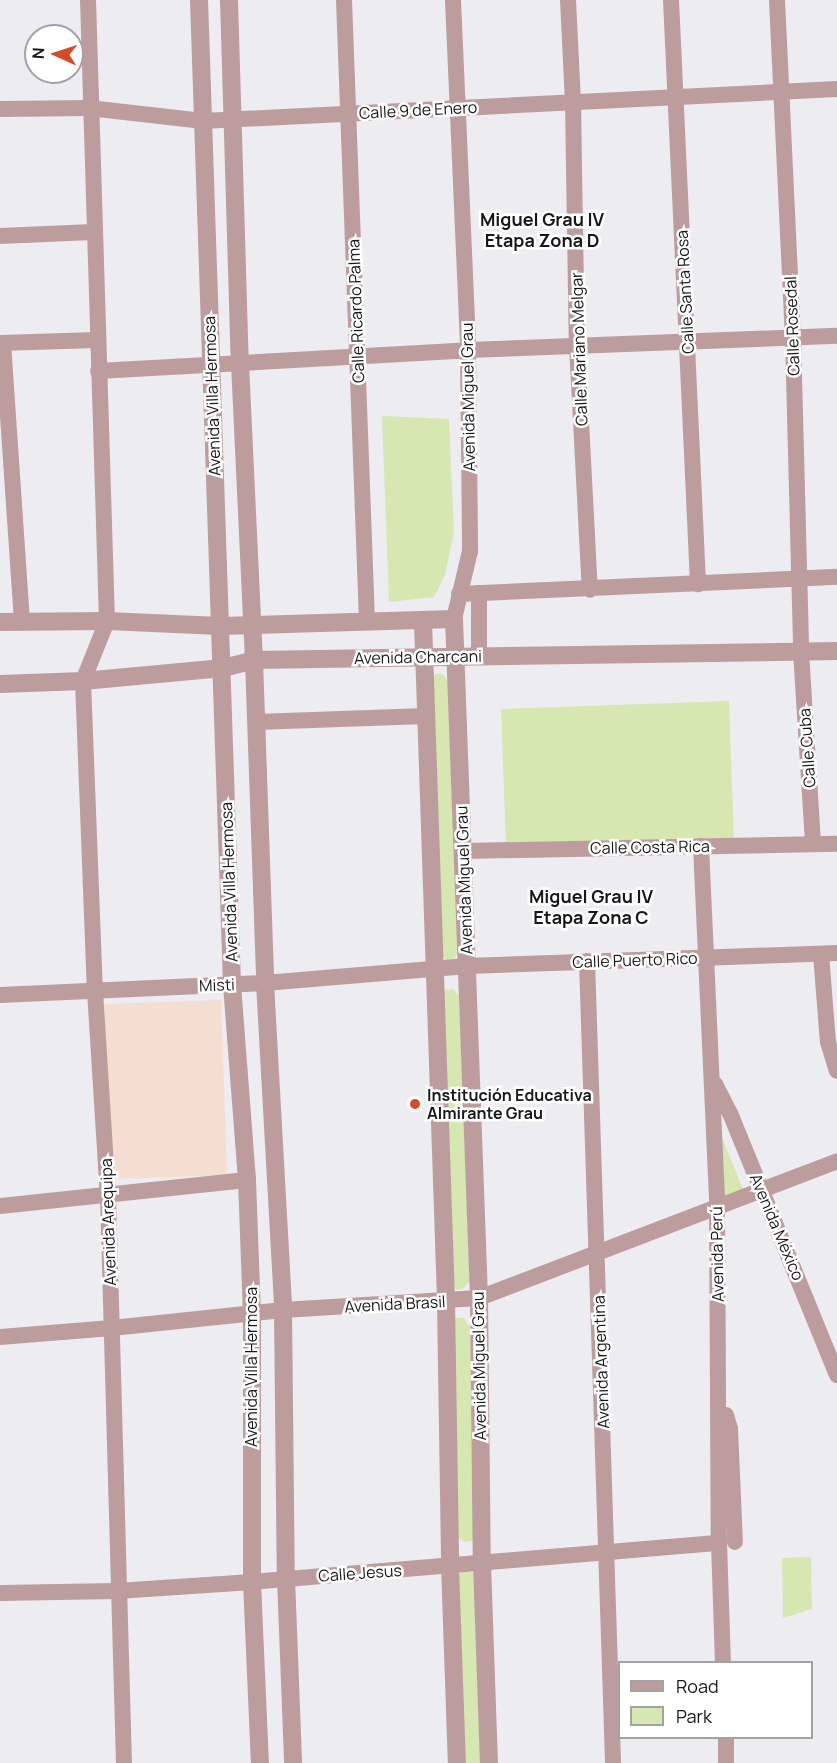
<!DOCTYPE html>
<meta charset="utf-8">
<style>
body{margin:0}
#map{position:relative;width:837px;height:1763px;overflow:hidden;background:#edecf1;font-family:Manrope,sans-serif}
div>[style]{position:absolute}
.education>*{inset:0;background:#f4ded1;transform-origin:0 0}
.green>*{inset:0;background:#d6e7b1;transform-origin:0 0}
.minor>*{height:16px;margin:-8px;padding:0 8px;transform-origin:8px;border-radius:8px;background:#bd9c9e}
.tertiary>*{height:18px;margin:-9px;padding:0 9px;transform-origin:9px;border-radius:9px;background:#bd9c9e}
.dots>*{width:16px;height:16px;translate:-50% -50%;box-sizing:border-box;border:3px solid #fff;border-radius:50%}
span{translate:-50% -50%;white-space:nowrap;text-align:center;line-height:1.15;-webkit-text-stroke:5px #fff;paint-order:stroke}
.street-label{font-size:16px;color:#171719}
.poi-label{font-size:16px;color:#171719;font-weight:700}
.left{translate:0 -50%;text-align:left}
.neighbourhood-label{font-size:18px;color:#171719;font-weight:700}
.legend{position:absolute;left:618px;top:1661px;width:195px;height:78px;box-sizing:border-box;background:#fff;border:2px solid #a2a2a3;margin:0;padding:8px 10px;list-style:none;font-size:18px;color:#171719}
.legend li{display:flex;align-items:center;gap:12px;height:30px}
.legend b{width:30px;border:2px solid #a2a2a3}
.north{position:absolute;left:24px;top:24px;width:60px;height:60px;box-sizing:border-box;background:#fff;border:2px solid #a2a2a3;border-radius:50%;rotate:273deg;font-size:16px;font-weight:700;line-height:24px;text-align:center;color:#171719}
.north::after{content:'';display:block;margin:auto;width:21px;height:27px;background:#d54b28;clip-path:polygon(50% 0,100% 100%,50% 72%,0 100%)}
</style>
<div id="map">
<div class="education">
<div style="left:221px;top:1000px;width:175px;height:117px;rotate:88deg"></div>
</div>
<div class="green">
<div style="clip-path:polygon(382px 416px,449px 419px,454px 532px,445px 575px,434px 597px,389px 602px)"></div>
<div style="clip-path:polygon(435px 674px,443px 674px,448px 682px,459px 951px,454px 959px,446px 960px,439px 950px,430px 681px)"></div>
<div style="left:729px;top:701px;width:143px;height:228px;rotate:88deg"></div>
<div style="clip-path:polygon(453px 989px,459px 996px,470px 1281px,464px 1288px,457px 1290px,451px 1282px,441px 997px,445px 990px)"></div>
<div style="clip-path:polygon(720px 1133px,743px 1189px,719px 1198px)"></div>
<div style="clip-path:polygon(456px 1318px,464px 1318px,470px 1328px,477px 1533px,472px 1541px,465px 1542px,457px 1537px,450px 1328px)"></div>
<div style="clip-path:polygon(811px 1557px,812px 1609px,783px 1618px,782px 1558px)"></div>
<div style="clip-path:polygon(461px 1572px,472px 1572px,477px 1578px,484px 1763px,463px 1763px,456px 1578px)"></div>
</div>
<div class="minor">
<div style="left:88px;top:0;width:621px;rotate:88.25deg"></div>
<div style="left:107px;top:621px;width:65px;rotate:111.8deg"></div>
<div style="left:83px;top:681px;width:310px;rotate:87.8deg"></div>
<div style="left:95px;top:991px;width:204px;rotate:86.4deg"></div>
<div style="left:108px;top:1195px;width:568px;rotate:88.39deg"></div>
<div style="left:344px;top:0;width:622px;rotate:87.88deg"></div>
<div style="left:453px;top:0;width:350px;rotate:87.5deg"></div>
<div style="left:468px;top:350px;width:201px;rotate:89.4deg"></div>
<div style="left:470px;top:551px;width:70px;rotate:103.2deg"></div>
<div style="left:568px;top:0;width:102px;rotate:87.2deg"></div>
<div style="left:573px;top:102px;width:243px;rotate:89.1deg"></div>
<div style="left:577px;top:345px;width:245px;rotate:87deg"></div>
<div style="left:671px;top:0;width:585px;rotate:87.35deg"></div>
<div style="left:777px;top:0;width:338px;rotate:87.3deg"></div>
<div style="left:793px;top:338px;width:314px;rotate:88.5deg"></div>
<div style="left:801px;top:652px;width:192px;rotate:86.4deg"></div>
<div style="left:0;top:109px;width:89px;rotate:-0.6deg"></div>
<div style="left:89px;top:108px;width:115px;rotate:6.5deg"></div>
<div style="left:203px;top:121px;width:635px;rotate:-2.89deg"></div>
<div style="left:0;top:236px;width:93px;rotate:-2.5deg"></div>
<div style="left:0;top:343px;width:97px;rotate:-1.8deg"></div>
<div style="left:3px;top:343px;width:279px;rotate:86.1deg"></div>
<div style="left:98px;top:371px;width:371px;rotate:-3.2deg"></div>
<div style="left:468px;top:350px;width:369px;rotate:-2.2deg"></div>
<div style="left:459px;top:594px;width:378px;rotate:-2.6deg"></div>
<div style="left:479px;top:656px;width:63px;rotate:-90deg"></div>
<div style="left:256px;top:722px;width:170px;rotate:-2deg"></div>
<div style="left:701px;top:846px;width:359px;rotate:87.4deg"></div>
<div style="left:717px;top:1205px;width:338px;rotate:89.7deg"></div>
<div style="left:719px;top:1543px;width:119px;rotate:88.1deg"></div>
<div style="left:463px;top:851px;width:374px;rotate:-1.1deg"></div>
<div style="left:821px;top:954px;width:88px;rotate:85.5deg"></div>
<div style="left:828px;top:1042px;width:30px;rotate:73deg"></div>
<div style="left:587px;top:961px;width:802px;rotate:88.14deg"></div>
<div style="left:0;top:995px;width:265px;rotate:-2.6deg"></div>
<div style="left:265px;top:983px;width:203px;rotate:-4.8deg"></div>
<div style="left:467px;top:966px;width:370px;rotate:-2deg"></div>
<div style="left:715px;top:1084px;width:33px;rotate:63deg"></div>
<div style="left:730px;top:1113px;width:283px;rotate:67.8deg"></div>
<div style="left:0;top:1206px;width:248px;rotate:-6deg"></div>
<div style="left:0;top:1337px;width:112px;rotate:-4.6deg"></div>
<div style="left:112px;top:1328px;width:172px;rotate:-6deg"></div>
<div style="left:283px;top:1310px;width:196px;rotate:-3.5deg"></div>
<div style="left:479px;top:1298px;width:383px;rotate:-20.9deg"></div>
<div style="left:726px;top:1415px;width:15px;rotate:74deg"></div>
<div style="left:730px;top:1429px;width:113px;rotate:87.5deg"></div>
<div style="left:0;top:1593px;width:117px;rotate:-1deg"></div>
<div style="left:117px;top:1591px;width:135px;rotate:-3.8deg"></div>
<div style="left:252px;top:1582px;width:469px;rotate:-4.8deg"></div>
<div style="left:726px;top:1738px;width:25px;rotate:90deg"></div>
</div>
<div class="tertiary">
<div style="left:199px;top:0;width:986px;rotate:88.08deg"></div>
<div style="left:232px;top:985px;width:196px;rotate:85.6deg"></div>
<div style="left:247px;top:1180px;width:134px;rotate:87.9deg"></div>
<div style="left:252px;top:1314px;width:268px;rotate:90deg"></div>
<div style="left:252px;top:1582px;width:181px;rotate:87.5deg"></div>
<div style="left:229px;top:0;width:364px;rotate:88.3deg"></div>
<div style="left:240px;top:364px;width:296px;rotate:87.3deg"></div>
<div style="left:254px;top:660px;width:323px;rotate:88deg"></div>
<div style="left:265px;top:983px;width:327px;rotate:86.8deg"></div>
<div style="left:283px;top:1310px;width:268px;rotate:89.4deg"></div>
<div style="left:286px;top:1578px;width:185px;rotate:87.8deg"></div>
<div style="left:423px;top:621px;width:680px;rotate:88.06deg"></div>
<div style="left:446px;top:1301px;width:265px;rotate:89.1deg"></div>
<div style="left:450px;top:1566px;width:197px;rotate:88deg"></div>
<div style="left:0;top:622px;width:107px;rotate:-0.5deg"></div>
<div style="left:107px;top:621px;width:113px;rotate:2.5deg"></div>
<div style="left:220px;top:626px;width:234px;rotate:-1.7deg"></div>
<div style="left:454px;top:619px;width:679px;rotate:87.89deg"></div>
<div style="left:479px;top:1298px;width:266px;rotate:89.4deg"></div>
<div style="left:482px;top:1564px;width:199px;rotate:88deg"></div>
<div style="left:0;top:684px;width:83px;rotate:-2.1deg"></div>
<div style="left:83px;top:681px;width:141px;rotate:-5.3deg"></div>
<div style="left:223px;top:668px;width:32px;rotate:-14deg"></div>
<div style="left:254px;top:660px;width:583px;rotate:-0.88deg"></div>
</div>
<div class="dots">
<div style="left:415px;top:1104px;background:#d54b28"></div>
</div>
<div class="street-label">
<span style="left:418px;top:110px;rotate:-3deg">Calle 9 de Enero</span>
<span style="left:685px;top:292px;rotate:-93deg">Calle Santa Rosa</span>
<span style="left:356px;top:311px;rotate:-92deg">Calle Ricardo Palma</span>
<span style="left:792px;top:326px;rotate:-92deg">Calle Rosedal</span>
<span style="left:579px;top:349px;rotate:-92deg">Calle Mariano Melgar</span>
<span style="left:212px;top:396px;rotate:-92deg">Avenida Villa Hermosa</span>
<span style="left:468px;top:397px;rotate:-91deg">Avenida Miguel Grau</span>
<span style="left:418px;top:657px;rotate:-1deg">Avenida Charcani</span>
<span style="left:807px;top:748px;rotate:-94deg">Calle Cuba</span>
<span style="left:650px;top:847px;rotate:-1deg">Calle Costa Rica</span>
<span style="left:464px;top:880px;rotate:-92deg">Avenida Miguel Grau</span>
<span style="left:229px;top:882px;rotate:-92deg">Avenida Villa Hermosa</span>
<span style="left:635px;top:960px;rotate:-2deg">Calle Puerto Rico</span>
<span style="left:217px;top:985px;rotate:-2deg">Misti</span>
<span style="left:108px;top:1222px;rotate:-92deg">Avenida Arequipa</span>
<span style="left:777px;top:1227px;rotate:67deg">Avenida México</span>
<span style="left:717px;top:1254px;rotate:-91deg">Avenida Perú</span>
<span style="left:395px;top:1304px;rotate:-3deg">Avenida Brasil</span>
<span style="left:601px;top:1362px;rotate:-92deg">Avenida Argentina</span>
<span style="left:479px;top:1366px;rotate:-91deg">Avenida Miguel Grau</span>
<span style="left:251px;top:1367px;rotate:-90deg">Avenida Villa Hermosa</span>
<span style="left:360px;top:1573px;rotate:-4deg">Calle Jesus</span>
</div>
<div class="poi-label">
<span class="left" style="left:427px;top:1104px">Institución Educativa<br>Almirante Grau</span>
</div>
<div class="neighbourhood-label">
<span style="left:542px;top:230px">Miguel Grau IV<br>Etapa Zona D</span>
<span style="left:591px;top:907px">Miguel Grau IV<br>Etapa Zona C</span>
</div>
<ul class="legend">
<li><b style="height:8px;background:#bd9c9e"></b>Road</li>
<li><b style="height:16px;background:#d6e7b1"></b>Park</li>
</ul>
<div class="north">N</div>
</div>
